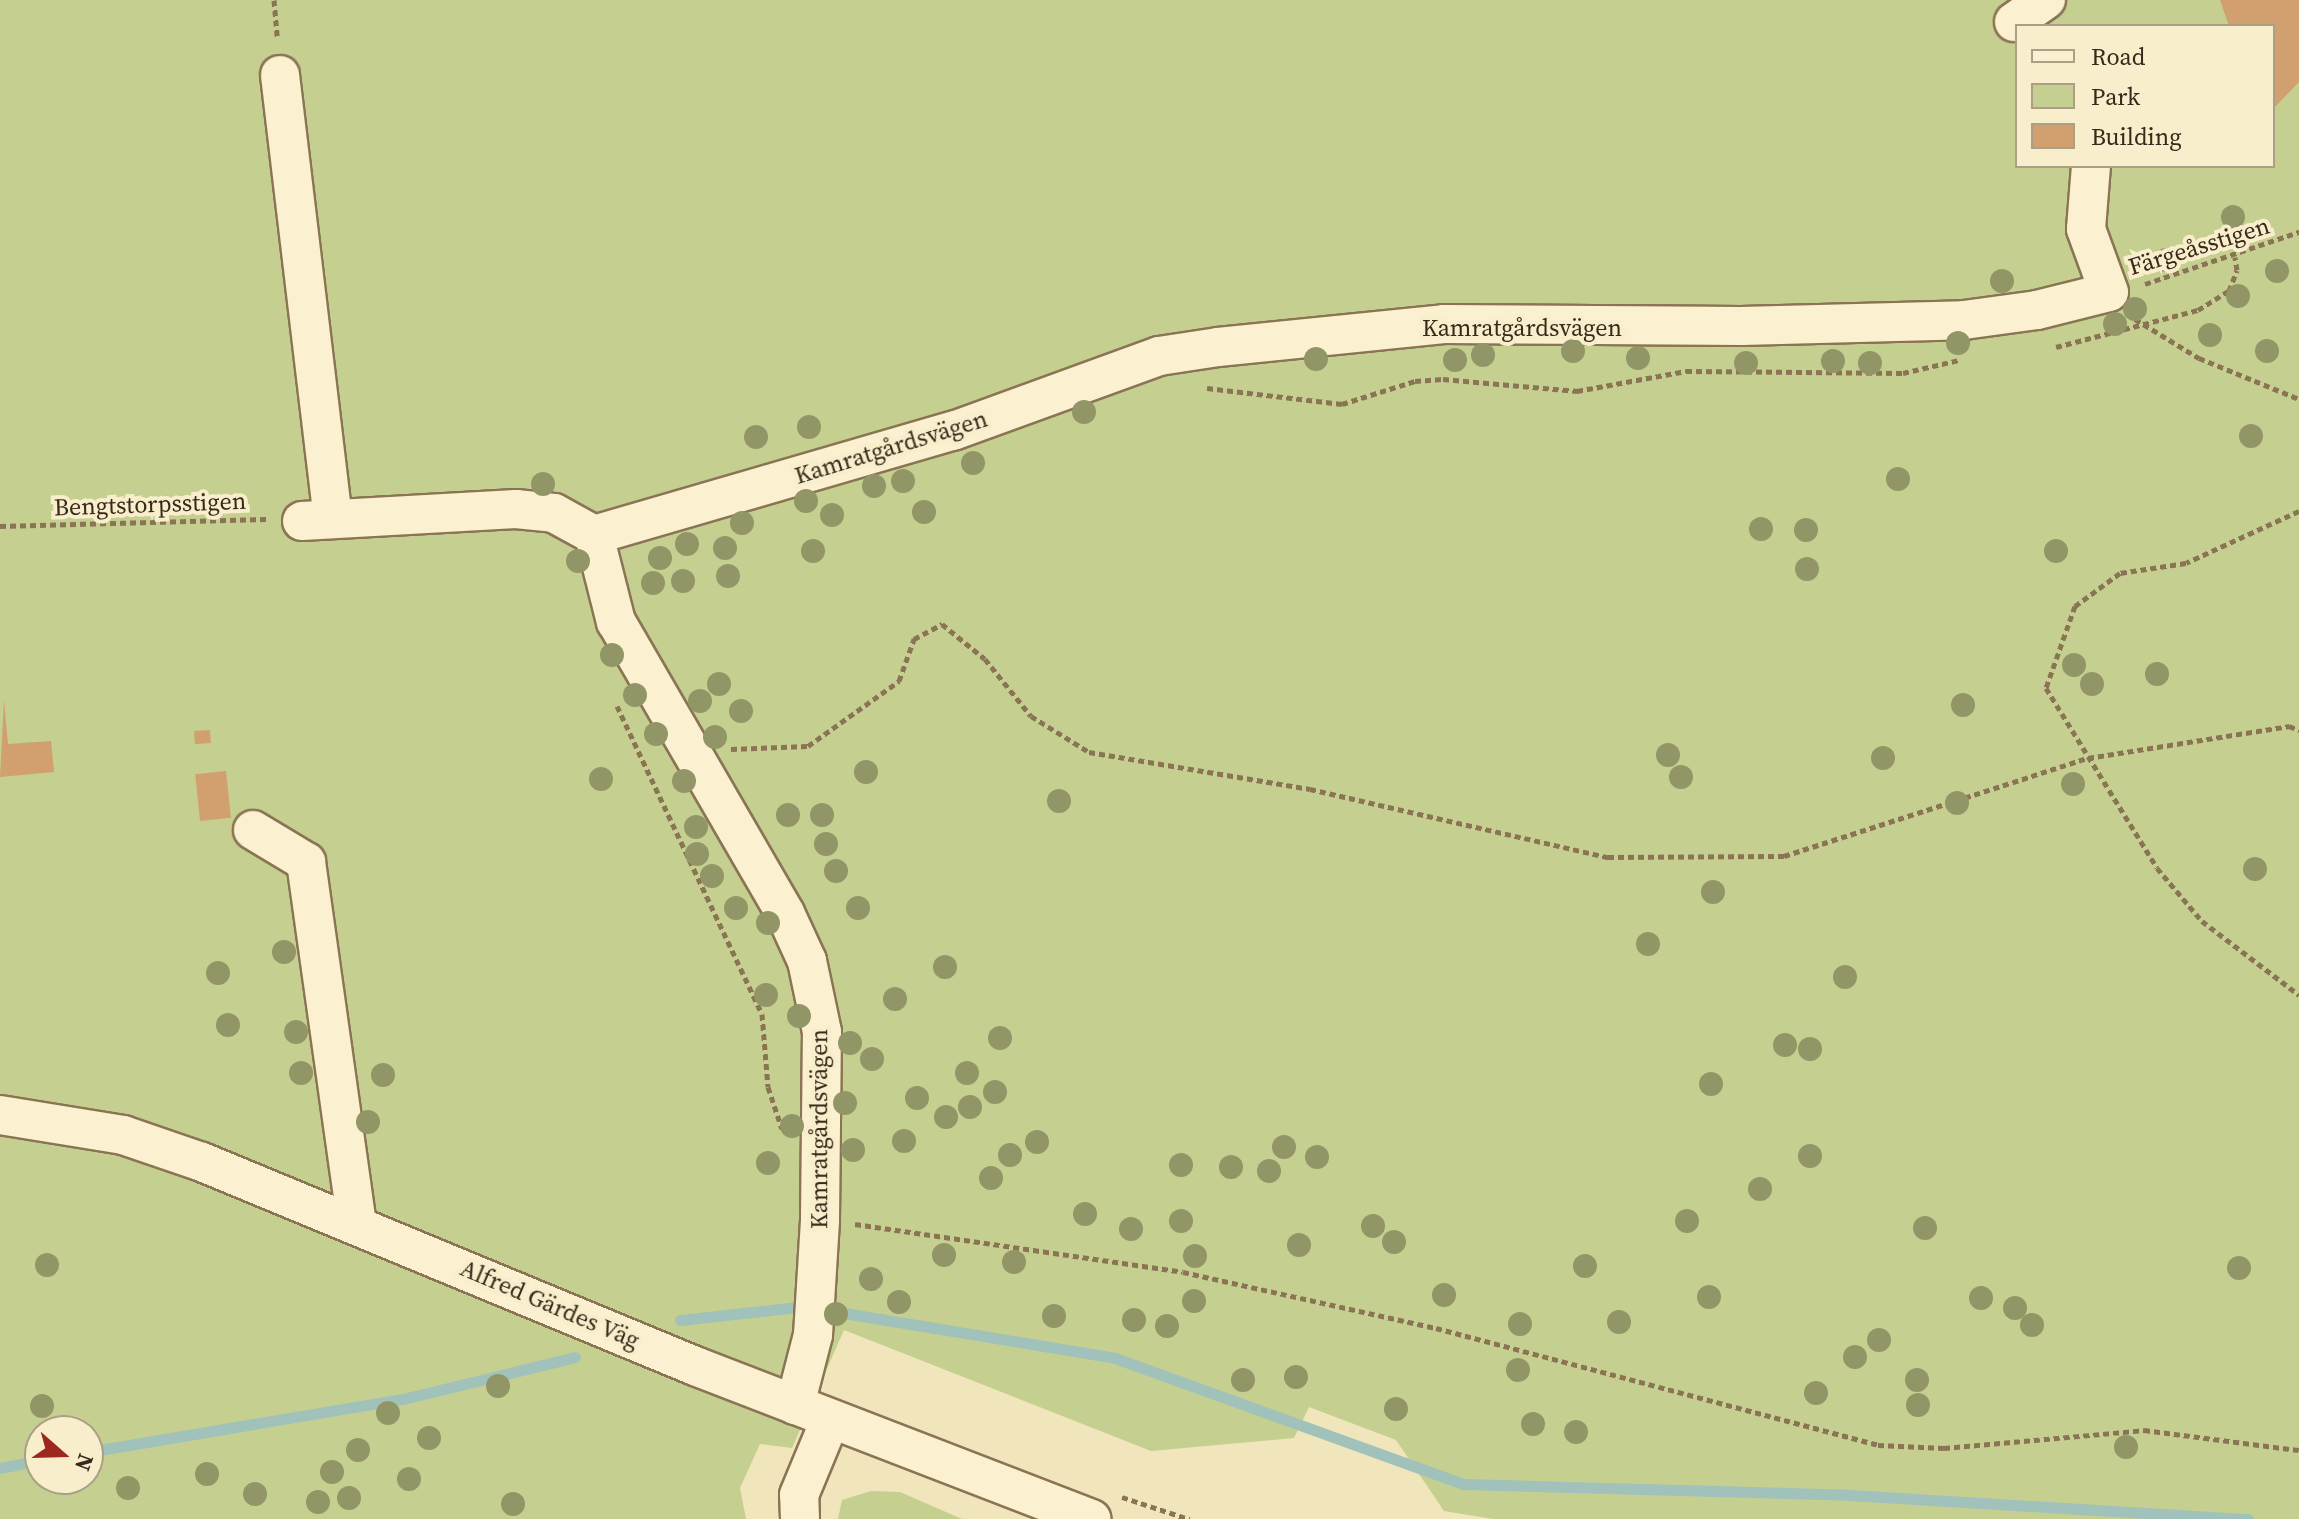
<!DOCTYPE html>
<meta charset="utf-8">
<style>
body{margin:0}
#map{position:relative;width:2299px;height:1519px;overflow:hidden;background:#f1e5bc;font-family:"Source Serif 4",serif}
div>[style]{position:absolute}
.green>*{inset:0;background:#c4cf90}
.stream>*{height:11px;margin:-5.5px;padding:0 5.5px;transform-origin:5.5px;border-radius:5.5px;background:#a0c2ba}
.building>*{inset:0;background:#d29f6f;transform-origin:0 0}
.path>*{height:5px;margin-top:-2.5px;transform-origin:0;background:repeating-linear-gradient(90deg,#8a7454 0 6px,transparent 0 10px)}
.roads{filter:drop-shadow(2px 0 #8a7454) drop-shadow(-2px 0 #8a7454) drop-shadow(0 2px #8a7454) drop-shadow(0 -2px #8a7454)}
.minor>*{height:38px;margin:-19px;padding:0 19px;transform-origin:19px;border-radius:19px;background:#fbf1d0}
.trees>*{width:24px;height:24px;margin:-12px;border-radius:50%;background:#929666}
span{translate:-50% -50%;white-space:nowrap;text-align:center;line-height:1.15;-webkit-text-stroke:8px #f8eecc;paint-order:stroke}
.street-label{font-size:24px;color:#382a1a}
.legend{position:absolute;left:2015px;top:24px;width:260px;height:144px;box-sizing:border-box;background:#f8eecc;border:2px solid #aba085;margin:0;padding:10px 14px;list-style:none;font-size:24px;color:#382a1a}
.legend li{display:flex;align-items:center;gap:16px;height:40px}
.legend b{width:40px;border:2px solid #aba085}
.north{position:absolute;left:24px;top:1415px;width:80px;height:80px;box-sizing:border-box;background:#f8eecc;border:2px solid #aba085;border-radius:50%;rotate:110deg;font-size:22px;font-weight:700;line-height:32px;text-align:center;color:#382a1a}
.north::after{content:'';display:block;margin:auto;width:28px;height:36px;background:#9d2820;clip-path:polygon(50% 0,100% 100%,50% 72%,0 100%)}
</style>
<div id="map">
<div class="green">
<div style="clip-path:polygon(evenodd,0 0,2299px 0,2299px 1519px,1493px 1519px,1444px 1511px,1396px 1440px,1309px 1407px,1294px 1438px,1151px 1451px,844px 1330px,792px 1448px,760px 1444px,740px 1488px,746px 1519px,0 1519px,0 0,2017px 26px,2273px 26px,2273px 166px,2017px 166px,2017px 26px,0 0,40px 1431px,88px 1431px,88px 1479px,40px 1479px,40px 1431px)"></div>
<div style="clip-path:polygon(871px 1491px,900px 1492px,962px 1519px,838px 1519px,842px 1500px)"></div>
</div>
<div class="stream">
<div style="left:832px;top:1311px;width:287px;rotate:9.4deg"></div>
<div style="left:1115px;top:1358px;width:371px;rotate:19.9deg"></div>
<div style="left:1464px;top:1484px;width:386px;rotate:1.6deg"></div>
<div style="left:1850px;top:1495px;width:399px;rotate:3.5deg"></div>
<div style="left:680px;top:1320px;width:119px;rotate:-6.3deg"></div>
<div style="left:88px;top:1452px;width:319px;rotate:-9.6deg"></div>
<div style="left:403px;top:1399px;width:177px;rotate:-13.7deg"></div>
<div style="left:0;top:1468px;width:41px;rotate:-11.3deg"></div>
</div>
<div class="building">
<div style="clip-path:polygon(2220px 0,2299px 0,2299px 82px,2273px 109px,2273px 26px,2229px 26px)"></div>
<div style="clip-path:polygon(4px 700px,8px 744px,51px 741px,54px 772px,0 777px)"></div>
<div style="left:210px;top:730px;width:13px;height:16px;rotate:86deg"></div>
<div style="left:226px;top:771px;width:47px;height:31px;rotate:84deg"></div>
</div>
<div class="path">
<div style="left:274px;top:0;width:38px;rotate:85deg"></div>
<div style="left:2145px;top:284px;width:163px;rotate:-18.7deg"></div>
<div style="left:2135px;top:319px;width:75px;rotate:31.4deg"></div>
<div style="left:2199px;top:358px;width:108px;rotate:22.3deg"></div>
<div style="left:2056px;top:347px;width:147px;rotate:-14.6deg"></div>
<div style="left:2198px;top:310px;width:36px;rotate:-32deg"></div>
<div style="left:2229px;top:291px;width:22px;rotate:-69deg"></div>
<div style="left:2237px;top:270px;width:13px;rotate:-99deg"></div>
<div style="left:1207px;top:388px;width:136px;rotate:6.8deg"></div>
<div style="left:1342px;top:404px;width:77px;rotate:-17.5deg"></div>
<div style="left:1415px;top:381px;width:28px;rotate:-4deg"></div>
<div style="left:1443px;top:379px;width:135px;rotate:5.1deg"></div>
<div style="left:1577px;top:391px;width:111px;rotate:-10.4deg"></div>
<div style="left:1686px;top:371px;width:217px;rotate:0.5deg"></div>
<div style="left:1903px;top:373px;width:57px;rotate:-13.1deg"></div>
<div style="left:2299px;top:511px;width:124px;rotate:155.3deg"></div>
<div style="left:2186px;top:563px;width:67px;rotate:171.4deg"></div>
<div style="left:2120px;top:573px;width:56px;rotate:143.7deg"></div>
<div style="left:2075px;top:606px;width:87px;rotate:109.5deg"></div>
<div style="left:2046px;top:688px;width:211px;rotate:58.3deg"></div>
<div style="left:2157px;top:868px;width:70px;rotate:49.7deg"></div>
<div style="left:2202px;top:921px;width:122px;rotate:37.3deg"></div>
<div style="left:0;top:526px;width:267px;rotate:-1.5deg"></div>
<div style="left:617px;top:706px;width:340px;rotate:64.8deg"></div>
<div style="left:762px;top:1014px;width:73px;rotate:85.3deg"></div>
<div style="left:768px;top:1087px;width:44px;rotate:71.6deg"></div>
<div style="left:731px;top:749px;width:77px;rotate:-2.2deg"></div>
<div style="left:808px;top:746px;width:112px;rotate:-35.5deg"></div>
<div style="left:899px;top:681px;width:45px;rotate:-70.3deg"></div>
<div style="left:914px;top:639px;width:32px;rotate:-28deg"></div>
<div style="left:942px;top:624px;width:55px;rotate:39.1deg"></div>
<div style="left:985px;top:659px;width:73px;rotate:51.1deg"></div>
<div style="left:1031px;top:716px;width:68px;rotate:31.8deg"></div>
<div style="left:1089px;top:752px;width:224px;rotate:9.5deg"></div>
<div style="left:1310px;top:789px;width:306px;rotate:12.9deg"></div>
<div style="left:1608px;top:857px;width:176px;rotate:-0.3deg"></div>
<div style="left:1784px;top:856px;width:319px;rotate:-17.9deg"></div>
<div style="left:2088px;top:758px;width:204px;rotate:-9deg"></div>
<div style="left:2289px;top:726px;width:11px;rotate:22deg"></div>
<div style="left:855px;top:1224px;width:331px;rotate:8.3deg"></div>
<div style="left:1183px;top:1272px;width:259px;rotate:12.5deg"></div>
<div style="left:1436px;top:1328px;width:457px;rotate:14.8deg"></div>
<div style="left:1878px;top:1445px;width:66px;rotate:2.6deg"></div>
<div style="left:1944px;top:1448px;width:201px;rotate:-5.1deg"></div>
<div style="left:2144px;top:1430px;width:156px;rotate:7.4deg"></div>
<div style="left:1122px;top:1497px;width:71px;rotate:18.2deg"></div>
</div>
<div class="roads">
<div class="minor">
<div style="left:2014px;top:22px;width:39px;rotate:-35deg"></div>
<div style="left:280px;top:75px;width:447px;rotate:83.2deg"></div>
<div style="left:302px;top:521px;width:214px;rotate:-3.2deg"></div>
<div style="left:516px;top:509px;width:38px;rotate:6deg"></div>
<div style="left:554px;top:513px;width:46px;rotate:28.8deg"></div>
<div style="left:253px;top:830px;width:62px;rotate:31.1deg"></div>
<div style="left:306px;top:862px;width:366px;rotate:82deg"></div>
<div style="left:0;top:1115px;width:125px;rotate:9.2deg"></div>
<div style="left:123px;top:1135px;width:83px;rotate:18.9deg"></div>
<div style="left:202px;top:1162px;width:534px;rotate:22.48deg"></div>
<div style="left:695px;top:1366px;width:425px;rotate:21.1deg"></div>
<div style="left:795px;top:1405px;width:72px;rotate:-75.6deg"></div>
<div style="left:813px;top:1335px;width:116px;rotate:-86.5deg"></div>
<div style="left:820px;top:1219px;width:187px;rotate:-89.4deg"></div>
<div style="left:822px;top:1032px;width:73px;rotate:-101.9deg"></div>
<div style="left:807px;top:961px;width:53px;rotate:-114.6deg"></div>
<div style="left:785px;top:913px;width:337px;rotate:-120.1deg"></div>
<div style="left:616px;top:622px;width:90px;rotate:-104.2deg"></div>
<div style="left:594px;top:535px;width:374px;rotate:-16.2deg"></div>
<div style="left:953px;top:431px;width:219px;rotate:-20deg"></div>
<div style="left:1159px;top:356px;width:60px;rotate:-8.7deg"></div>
<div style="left:1218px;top:347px;width:227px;rotate:-5.8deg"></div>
<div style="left:1444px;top:324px;width:297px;rotate:0.4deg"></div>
<div style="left:1741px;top:326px;width:223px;rotate:-1.5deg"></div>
<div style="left:1964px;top:320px;width:74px;rotate:-7.8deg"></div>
<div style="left:2037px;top:310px;width:74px;rotate:-14deg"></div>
<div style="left:2109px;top:292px;width:67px;rotate:-110.1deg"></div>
<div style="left:2086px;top:229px;width:63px;rotate:-85.5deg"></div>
<div style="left:800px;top:1519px;width:24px;rotate:-92deg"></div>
<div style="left:799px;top:1495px;width:81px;rotate:-67.5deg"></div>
</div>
</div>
<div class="trees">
<div style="left:2233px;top:217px"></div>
<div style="left:2166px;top:260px"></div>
<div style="left:2277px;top:271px"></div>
<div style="left:2002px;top:281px"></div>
<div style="left:2238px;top:296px"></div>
<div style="left:2135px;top:309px"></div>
<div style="left:2115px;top:324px"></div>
<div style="left:2210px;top:335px"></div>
<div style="left:1958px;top:343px"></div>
<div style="left:1573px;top:351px"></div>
<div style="left:2267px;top:351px"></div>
<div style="left:1483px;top:355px"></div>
<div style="left:1638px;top:358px"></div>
<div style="left:1316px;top:359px"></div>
<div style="left:1455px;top:360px"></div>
<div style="left:1833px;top:361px"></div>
<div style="left:1746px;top:363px"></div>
<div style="left:1870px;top:363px"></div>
<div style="left:1084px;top:412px"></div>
<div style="left:809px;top:427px"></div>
<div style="left:2251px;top:436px"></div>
<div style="left:756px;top:437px"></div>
<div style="left:973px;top:463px"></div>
<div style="left:1898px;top:479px"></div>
<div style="left:903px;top:481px"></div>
<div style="left:543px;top:484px"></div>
<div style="left:874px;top:486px"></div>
<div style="left:806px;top:501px"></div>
<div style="left:924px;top:512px"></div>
<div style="left:832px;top:515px"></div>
<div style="left:742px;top:523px"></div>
<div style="left:1761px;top:529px"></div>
<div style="left:1806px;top:530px"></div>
<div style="left:687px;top:544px"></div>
<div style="left:725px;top:548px"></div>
<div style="left:813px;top:551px"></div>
<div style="left:2056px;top:551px"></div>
<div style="left:660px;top:558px"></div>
<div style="left:578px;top:561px"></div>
<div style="left:1807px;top:569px"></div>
<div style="left:728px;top:576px"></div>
<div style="left:683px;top:581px"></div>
<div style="left:653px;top:583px"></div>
<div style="left:612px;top:655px"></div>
<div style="left:2074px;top:665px"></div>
<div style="left:2157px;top:674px"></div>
<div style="left:719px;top:684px"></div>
<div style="left:2092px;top:684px"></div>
<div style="left:635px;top:695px"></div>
<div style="left:700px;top:701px"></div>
<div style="left:1963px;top:705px"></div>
<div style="left:741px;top:711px"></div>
<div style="left:656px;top:734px"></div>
<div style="left:715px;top:737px"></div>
<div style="left:1668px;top:755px"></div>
<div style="left:1883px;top:758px"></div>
<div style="left:866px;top:772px"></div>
<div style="left:1681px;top:777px"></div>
<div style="left:601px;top:779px"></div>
<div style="left:684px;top:781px"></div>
<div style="left:2073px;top:784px"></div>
<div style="left:1059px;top:801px"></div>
<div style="left:1957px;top:803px"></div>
<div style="left:788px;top:815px"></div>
<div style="left:822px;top:815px"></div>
<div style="left:696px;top:827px"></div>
<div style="left:826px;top:844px"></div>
<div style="left:697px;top:854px"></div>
<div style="left:2255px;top:869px"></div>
<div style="left:836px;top:871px"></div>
<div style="left:712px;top:876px"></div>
<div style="left:1713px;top:892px"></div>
<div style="left:736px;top:908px"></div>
<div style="left:858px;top:908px"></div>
<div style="left:768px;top:923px"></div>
<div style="left:1648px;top:944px"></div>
<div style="left:284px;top:952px"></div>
<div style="left:945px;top:967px"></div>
<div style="left:218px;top:973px"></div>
<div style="left:1845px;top:977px"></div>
<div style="left:766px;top:995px"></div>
<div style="left:895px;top:999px"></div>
<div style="left:799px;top:1016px"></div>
<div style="left:228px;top:1025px"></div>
<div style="left:296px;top:1032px"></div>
<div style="left:1000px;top:1038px"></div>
<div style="left:850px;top:1043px"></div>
<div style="left:1785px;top:1045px"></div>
<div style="left:1810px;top:1049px"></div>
<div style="left:872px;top:1059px"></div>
<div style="left:301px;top:1073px"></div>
<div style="left:967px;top:1073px"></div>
<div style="left:383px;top:1075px"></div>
<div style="left:1711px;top:1084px"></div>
<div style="left:995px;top:1092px"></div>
<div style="left:917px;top:1098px"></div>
<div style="left:845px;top:1103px"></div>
<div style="left:970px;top:1107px"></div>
<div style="left:946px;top:1117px"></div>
<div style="left:368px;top:1122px"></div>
<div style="left:792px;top:1126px"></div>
<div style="left:904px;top:1141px"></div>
<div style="left:1037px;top:1142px"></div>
<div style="left:1284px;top:1147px"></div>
<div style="left:853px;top:1150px"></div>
<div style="left:1010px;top:1155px"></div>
<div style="left:1810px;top:1156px"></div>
<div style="left:1317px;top:1157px"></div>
<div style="left:768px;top:1163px"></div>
<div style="left:1181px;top:1165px"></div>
<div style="left:1231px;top:1167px"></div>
<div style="left:1269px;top:1171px"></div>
<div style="left:991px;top:1178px"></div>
<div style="left:1760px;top:1189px"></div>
<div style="left:1085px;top:1214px"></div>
<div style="left:1181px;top:1221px"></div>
<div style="left:1687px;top:1221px"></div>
<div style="left:1373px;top:1226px"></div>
<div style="left:1925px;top:1228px"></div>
<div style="left:1131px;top:1229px"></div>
<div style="left:1394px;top:1242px"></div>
<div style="left:1299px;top:1245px"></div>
<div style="left:944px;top:1255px"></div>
<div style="left:1195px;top:1256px"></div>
<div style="left:1014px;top:1262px"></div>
<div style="left:47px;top:1265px"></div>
<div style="left:1585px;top:1266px"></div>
<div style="left:2239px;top:1268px"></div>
<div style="left:871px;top:1279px"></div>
<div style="left:1444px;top:1295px"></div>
<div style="left:1709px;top:1297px"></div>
<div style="left:1981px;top:1298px"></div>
<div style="left:1194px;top:1301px"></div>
<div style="left:899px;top:1302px"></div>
<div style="left:2015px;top:1308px"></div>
<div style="left:836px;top:1314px"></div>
<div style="left:1054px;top:1316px"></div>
<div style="left:1134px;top:1320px"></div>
<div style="left:1619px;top:1322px"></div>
<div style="left:1520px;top:1324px"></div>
<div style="left:2032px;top:1325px"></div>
<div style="left:1167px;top:1326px"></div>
<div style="left:1879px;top:1340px"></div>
<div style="left:1855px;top:1357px"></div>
<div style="left:1518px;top:1370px"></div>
<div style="left:1296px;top:1377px"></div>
<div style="left:1243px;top:1380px"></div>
<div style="left:1917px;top:1380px"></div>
<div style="left:498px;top:1386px"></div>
<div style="left:1816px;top:1393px"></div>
<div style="left:1918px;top:1405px"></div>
<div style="left:42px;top:1406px"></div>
<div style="left:1396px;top:1409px"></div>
<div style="left:388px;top:1413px"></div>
<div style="left:1533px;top:1424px"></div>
<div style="left:1576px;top:1432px"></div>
<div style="left:429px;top:1438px"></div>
<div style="left:2126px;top:1447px"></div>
<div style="left:358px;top:1450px"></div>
<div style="left:332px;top:1472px"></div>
<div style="left:207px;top:1474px"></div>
<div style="left:409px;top:1479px"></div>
<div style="left:128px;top:1488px"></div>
<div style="left:255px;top:1494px"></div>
<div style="left:349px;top:1498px"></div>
<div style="left:318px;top:1502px"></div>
<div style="left:513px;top:1504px"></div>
</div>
<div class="street-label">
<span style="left:2199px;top:246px;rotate:-17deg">Färgeåsstigen</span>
<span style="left:1522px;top:328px">Kamratgårdsvägen</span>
<span style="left:891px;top:447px;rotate:-17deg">Kamratgårdsvägen</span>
<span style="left:150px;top:504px;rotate:-2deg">Bengtstorpsstigen</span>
<span style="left:819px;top:1129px;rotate:-90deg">Kamratgårdsvägen</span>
<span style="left:550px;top:1304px;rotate:23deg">Alfred Gärdes Väg</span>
</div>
<ul class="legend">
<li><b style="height:10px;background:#fbf1d0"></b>Road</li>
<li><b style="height:22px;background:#c4cf90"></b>Park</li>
<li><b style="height:22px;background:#d29f6f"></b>Building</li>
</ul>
<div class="north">N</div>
</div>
